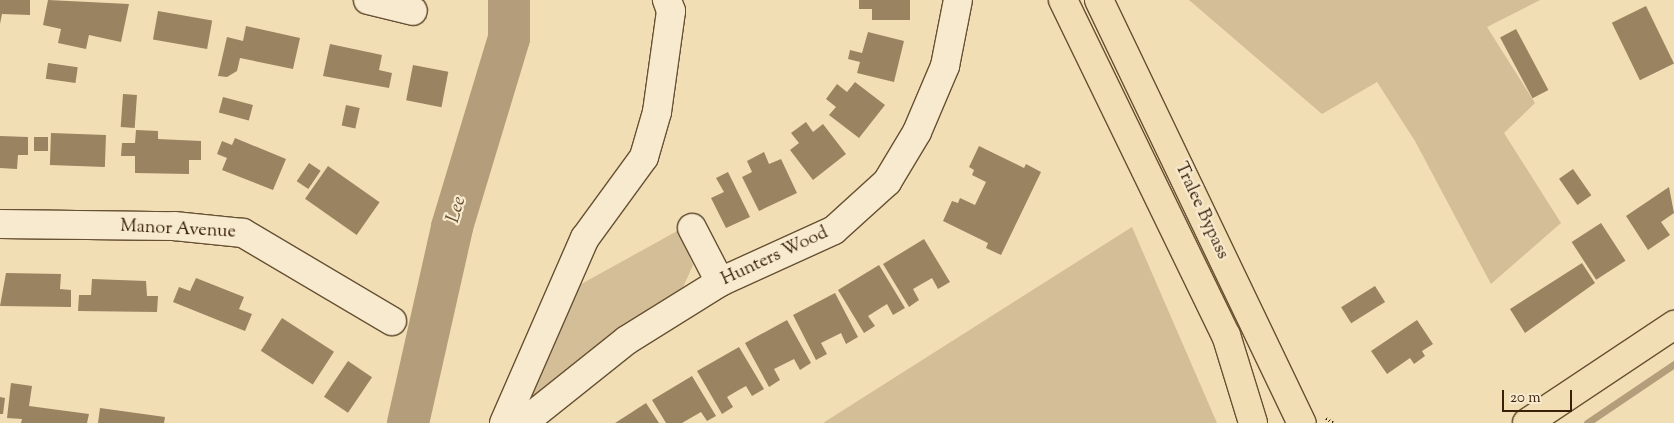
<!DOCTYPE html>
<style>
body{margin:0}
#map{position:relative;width:1674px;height:423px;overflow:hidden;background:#f2deb4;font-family:"Sorts Mill Goudy",serif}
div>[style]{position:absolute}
.green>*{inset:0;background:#d3be97}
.stream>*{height:7px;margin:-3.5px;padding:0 3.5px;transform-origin:3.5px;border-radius:3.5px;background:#b39d7a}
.river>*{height:42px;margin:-21px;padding:0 21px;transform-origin:21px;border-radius:21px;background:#b39d7a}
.building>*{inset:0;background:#998361;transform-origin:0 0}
.path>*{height:3px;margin-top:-1.5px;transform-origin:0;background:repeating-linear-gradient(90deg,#392008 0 1px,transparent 0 3.5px)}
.roads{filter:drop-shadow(1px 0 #675033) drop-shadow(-1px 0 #675033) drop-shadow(0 1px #675033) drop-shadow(0 -1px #675033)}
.minor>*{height:28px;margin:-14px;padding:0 14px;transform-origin:14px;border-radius:14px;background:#f7eace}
.major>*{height:28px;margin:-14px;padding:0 14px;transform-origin:14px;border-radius:14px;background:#f2deb4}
span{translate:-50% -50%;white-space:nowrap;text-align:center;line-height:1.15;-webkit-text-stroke:4.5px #f7eace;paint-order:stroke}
.street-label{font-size:18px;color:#392008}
.water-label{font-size:19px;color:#644c30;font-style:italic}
.scale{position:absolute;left:1502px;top:390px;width:70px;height:22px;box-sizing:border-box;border:2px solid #392008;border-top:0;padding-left:6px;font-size:15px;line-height:18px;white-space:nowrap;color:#392008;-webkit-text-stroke:4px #f7eace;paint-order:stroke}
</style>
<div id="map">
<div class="green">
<div style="clip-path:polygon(1189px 0,1540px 0,1487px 27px,1535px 103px,1504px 133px,1561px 223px,1491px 284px,1415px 141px,1377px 82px,1322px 114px)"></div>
<div style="clip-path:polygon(1132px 227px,1217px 423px,823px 423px)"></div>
<div style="clip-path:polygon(679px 230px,693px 265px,681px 292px,523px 415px,565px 293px)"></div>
</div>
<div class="stream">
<div style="left:1587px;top:423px;width:105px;rotate:-34.1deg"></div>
</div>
<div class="river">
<div style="left:408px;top:423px;width:201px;rotate:-77.3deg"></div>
<div style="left:452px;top:227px;width:197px;rotate:-73.2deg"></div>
<div style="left:509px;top:38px;width:38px;rotate:-90deg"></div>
</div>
<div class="building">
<div style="clip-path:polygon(0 0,30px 0,30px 15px,2px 14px,0 24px)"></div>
<div style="clip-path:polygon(48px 0,129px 4px,121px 42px,89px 35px,86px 49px,58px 43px,61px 29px,43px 25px)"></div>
<div style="clip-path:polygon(859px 0,910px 0,910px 20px,872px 20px,872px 9px,859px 9px)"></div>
<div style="left:1646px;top:6px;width:64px;height:38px;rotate:64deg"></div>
<div style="left:158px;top:11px;width:55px;height:29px;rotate:10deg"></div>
<div style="clip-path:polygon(246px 26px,300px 38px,293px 69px,240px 58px,237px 71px,227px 77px,218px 76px,227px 37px,243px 41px)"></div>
<div style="left:1516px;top:29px;width:69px;height:18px;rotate:62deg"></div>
<div style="clip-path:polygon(868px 32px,904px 41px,894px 82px,857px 73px,860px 62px,848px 59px,850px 50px,862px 53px)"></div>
<div style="clip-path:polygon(330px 44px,382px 55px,379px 70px,392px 73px,389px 88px,323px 76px)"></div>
<div style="left:48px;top:63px;width:30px;height:16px;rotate:8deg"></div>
<div style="left:413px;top:65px;width:36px;height:36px;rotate:11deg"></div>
<div style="clip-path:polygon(855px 82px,885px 105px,859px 138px,829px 115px,836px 107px,826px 99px,837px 84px,847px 92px)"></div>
<div style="left:123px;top:94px;width:14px;height:33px;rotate:4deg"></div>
<div style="left:223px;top:97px;width:31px;height:16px;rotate:15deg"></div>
<div style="left:346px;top:105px;width:14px;height:21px;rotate:12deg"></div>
<div style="clip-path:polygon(806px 122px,813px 132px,823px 124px,846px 154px,813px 180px,790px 150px,799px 143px,791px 133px)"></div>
<div style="clip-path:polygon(136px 130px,158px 131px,158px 139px,201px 141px,201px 160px,189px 160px,189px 174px,135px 173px,135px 156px,121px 156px,122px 143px,135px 143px)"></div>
<div style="left:51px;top:133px;width:55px;height:32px;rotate:2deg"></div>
<div style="clip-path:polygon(0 136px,28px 137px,28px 155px,18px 155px,17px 169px,0 168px)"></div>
<div style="left:34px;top:137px;width:14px;height:14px"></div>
<div style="clip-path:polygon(235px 138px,286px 159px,273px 190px,222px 170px,227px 158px,217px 154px,222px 141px,232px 145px)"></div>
<div style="clip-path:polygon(979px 146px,1024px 168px,1026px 164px,1041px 172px,1001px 255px,986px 248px,988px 243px,943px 221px,952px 201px,958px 203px,960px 198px,975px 205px,986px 182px,972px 175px,974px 170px,969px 167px)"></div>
<div style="clip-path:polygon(764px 152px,769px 164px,781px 159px,797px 193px,759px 211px,742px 177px,752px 172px,747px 161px)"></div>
<div style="left:309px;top:163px;width:14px;height:22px;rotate:34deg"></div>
<div style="left:328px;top:166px;width:63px;height:40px;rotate:35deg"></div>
<div style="left:1573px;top:169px;width:32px;height:17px;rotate:55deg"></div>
<div style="clip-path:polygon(728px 172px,750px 217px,726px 228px,711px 198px,724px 192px,716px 178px)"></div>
<div style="clip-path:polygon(1669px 187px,1674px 213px,1661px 222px,1670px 235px,1648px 250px,1626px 216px)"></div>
<div style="left:1601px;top:223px;width:45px;height:35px;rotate:57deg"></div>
<div style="clip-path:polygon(924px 239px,950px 282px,938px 289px,932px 278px,913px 289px,919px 300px,909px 307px,883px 264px)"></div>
<div style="clip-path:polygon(1582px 263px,1595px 283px,1525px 333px,1510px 309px)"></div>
<div style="clip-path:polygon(879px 265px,905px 308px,893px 315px,887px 304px,868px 316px,875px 326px,864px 333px,838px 290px)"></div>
<div style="clip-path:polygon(6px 273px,61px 274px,60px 289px,71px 290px,71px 307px,0 306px)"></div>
<div style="clip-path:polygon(196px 278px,244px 297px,239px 309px,252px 314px,245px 331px,173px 302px,179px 287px,190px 291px)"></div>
<div style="clip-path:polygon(92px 279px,146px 281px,147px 296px,158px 296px,157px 312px,78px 311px,79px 295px,91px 295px)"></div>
<div style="left:1375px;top:286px;width:19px;height:40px;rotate:58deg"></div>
<div style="clip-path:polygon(835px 293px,858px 337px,846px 344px,841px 333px,821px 343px,827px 354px,816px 360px,793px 315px)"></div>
<div style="left:282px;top:318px;width:62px;height:39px;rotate:33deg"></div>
<div style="clip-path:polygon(787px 320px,811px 363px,800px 370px,794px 359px,774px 369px,780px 380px,769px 387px,745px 343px)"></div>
<div style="clip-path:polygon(1417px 320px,1433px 344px,1422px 351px,1425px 356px,1414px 364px,1410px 358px,1387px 374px,1371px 351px)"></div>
<div style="clip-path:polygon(739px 347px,764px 389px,752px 396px,746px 386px,737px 391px,727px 397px,733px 407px,722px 414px,697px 371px)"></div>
<div style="left:348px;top:361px;width:29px;height:43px;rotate:34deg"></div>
<div style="clip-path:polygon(692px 376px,716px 416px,707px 421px,701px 412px,682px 423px,666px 423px,652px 400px)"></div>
<div style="clip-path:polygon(11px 383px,32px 386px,29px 406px,89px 414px,87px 423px,21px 423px,22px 419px,7px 418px)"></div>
<div style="clip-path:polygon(0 397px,5px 398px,3px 414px,0 414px)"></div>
<div style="clip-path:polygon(646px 403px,659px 423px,615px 423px,626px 416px)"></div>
<div style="clip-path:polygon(100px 408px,165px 417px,164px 423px,98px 423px)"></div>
</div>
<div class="path">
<div style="left:1326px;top:418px;width:9px;rotate:32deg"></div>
</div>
<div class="roads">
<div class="minor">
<div style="left:368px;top:0;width:46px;rotate:13.7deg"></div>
<div style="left:0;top:224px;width:174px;rotate:0.7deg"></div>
<div style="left:174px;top:226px;width:69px;rotate:5.8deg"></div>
<div style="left:243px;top:233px;width:173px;rotate:30.6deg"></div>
<div style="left:692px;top:228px;width:61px;rotate:62.6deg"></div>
<div style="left:504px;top:423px;width:202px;rotate:-66.4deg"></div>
<div style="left:585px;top:238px;width:100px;rotate:-53.9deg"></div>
<div style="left:644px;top:157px;width:47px;rotate:-73.9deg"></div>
<div style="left:657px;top:112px;width:102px;rotate:-82.1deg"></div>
<div style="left:671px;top:11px;width:12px;rotate:-110deg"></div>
<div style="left:523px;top:423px;width:133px;rotate:-38.6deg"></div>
<div style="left:627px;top:340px;width:110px;rotate:-31.9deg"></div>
<div style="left:720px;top:282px;width:125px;rotate:-24.5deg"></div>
<div style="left:834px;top:230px;width:72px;rotate:-42.2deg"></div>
<div style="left:887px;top:182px;width:58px;rotate:-59deg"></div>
<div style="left:917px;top:132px;width:72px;rotate:-67deg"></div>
<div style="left:945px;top:66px;width:67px;rotate:-78.9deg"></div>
</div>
<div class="major">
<div style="left:1063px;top:0;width:373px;rotate:64.1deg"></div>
<div style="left:1226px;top:335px;width:92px;rotate:72.9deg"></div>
<div style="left:1099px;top:0;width:469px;rotate:64.4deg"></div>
<div style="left:1527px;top:423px;width:177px;rotate:-33.7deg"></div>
</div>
</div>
<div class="street-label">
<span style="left:1201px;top:211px;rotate:65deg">Tralee Bypass</span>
<span style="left:178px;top:230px;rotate:3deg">Manor Avenue</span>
<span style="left:775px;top:257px;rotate:-25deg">Hunters Wood</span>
</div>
<div class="water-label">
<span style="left:457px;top:210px;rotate:-74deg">Lee</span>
</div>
<div class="scale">20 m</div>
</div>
